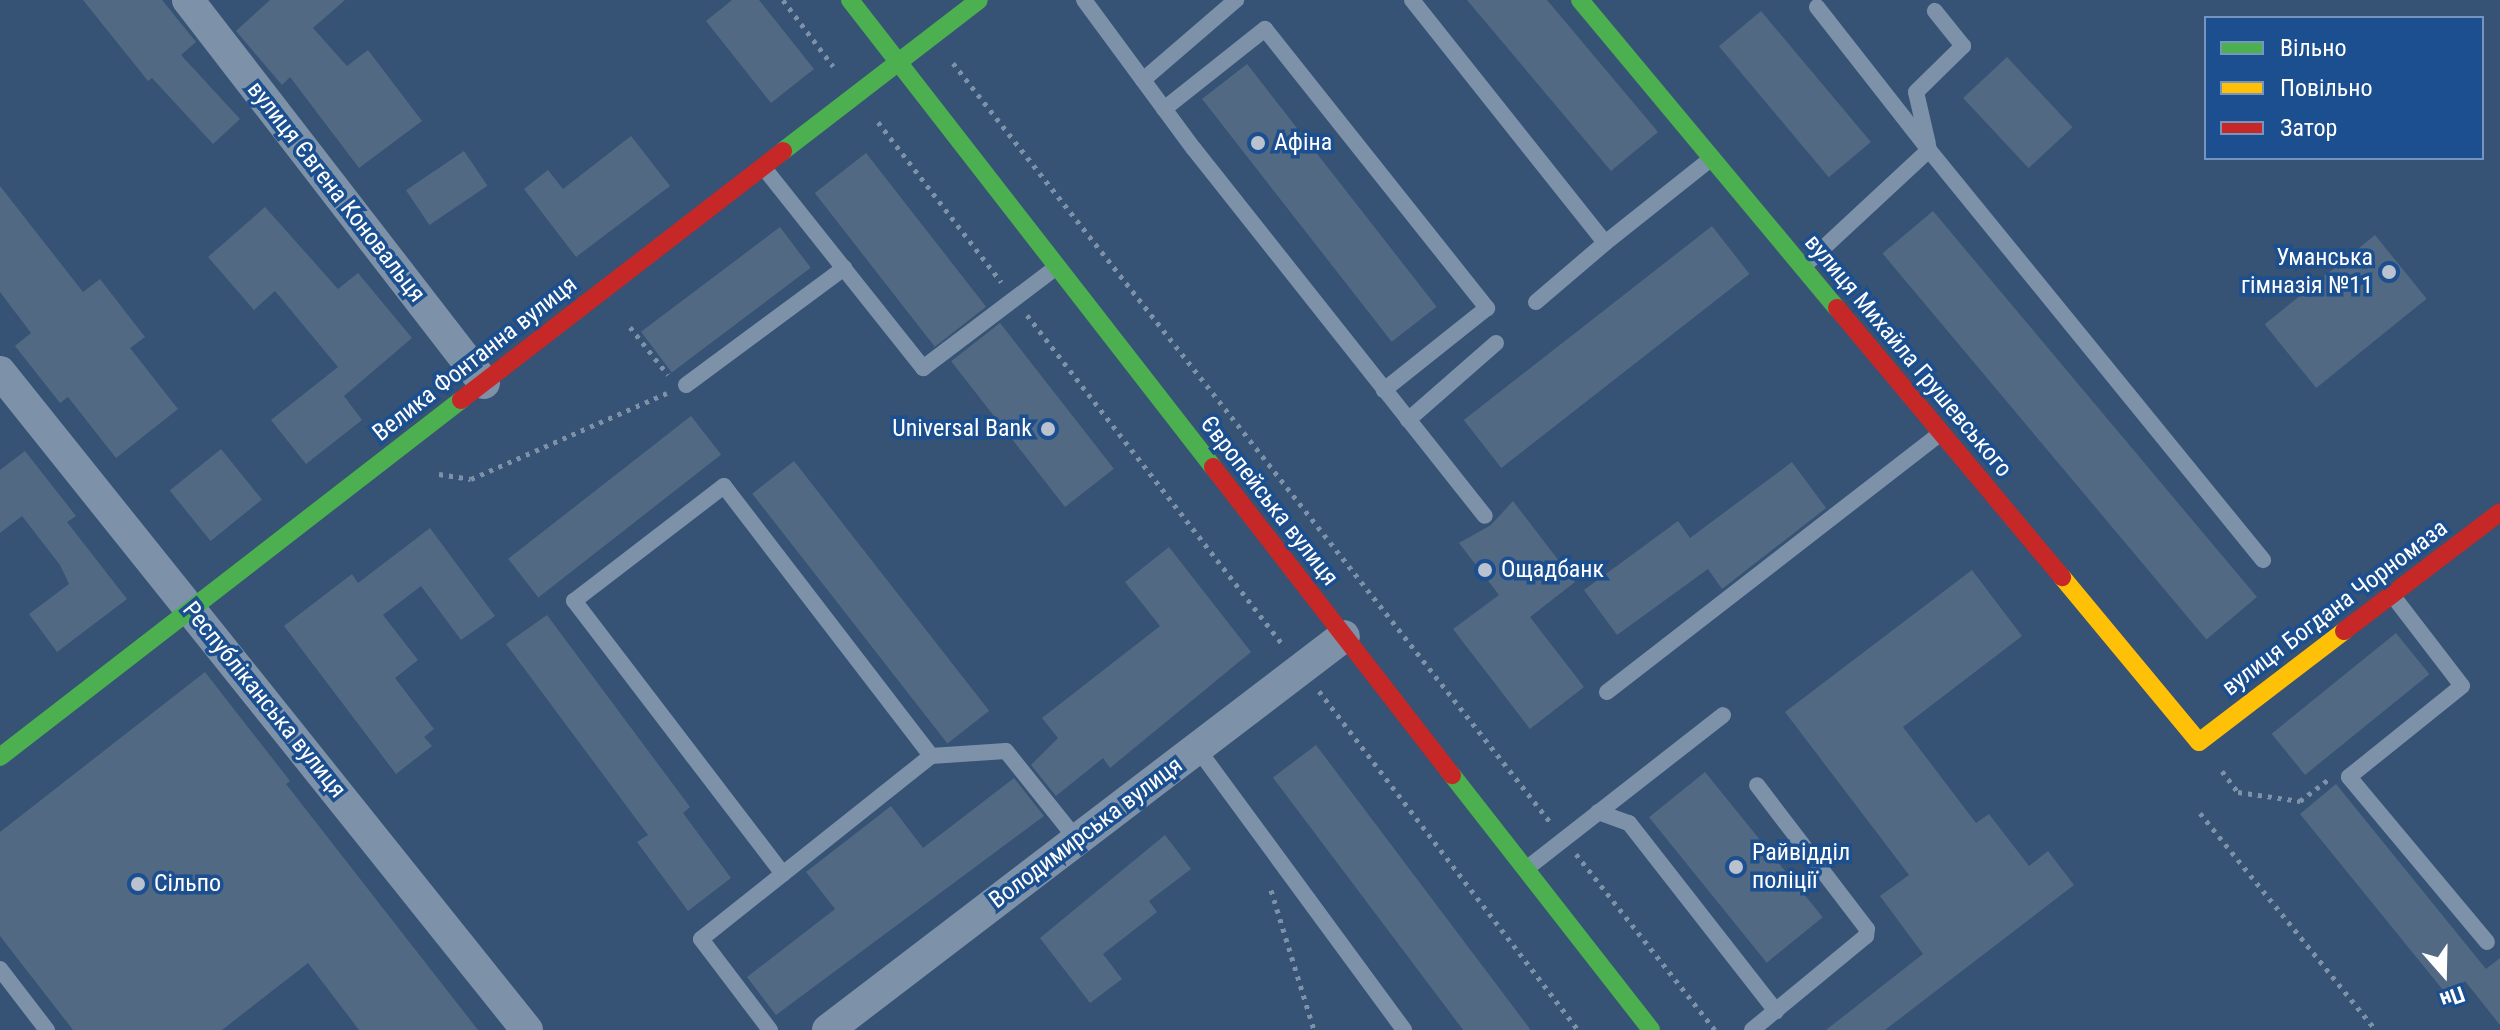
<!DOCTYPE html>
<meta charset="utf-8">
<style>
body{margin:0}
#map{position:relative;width:2500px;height:1030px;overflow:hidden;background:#365274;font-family:"Roboto Condensed",sans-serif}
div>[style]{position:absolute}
.building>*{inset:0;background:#526984;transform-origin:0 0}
.path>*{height:5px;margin-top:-2.5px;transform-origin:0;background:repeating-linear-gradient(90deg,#7d92a8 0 4px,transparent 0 10px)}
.lane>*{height:16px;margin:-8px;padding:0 8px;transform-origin:8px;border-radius:8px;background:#7d92a8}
.street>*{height:32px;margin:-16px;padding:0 16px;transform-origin:16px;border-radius:16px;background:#7d92a8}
.fast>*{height:18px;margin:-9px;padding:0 9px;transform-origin:9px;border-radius:9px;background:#4caf50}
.slow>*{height:18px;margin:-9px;padding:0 9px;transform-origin:9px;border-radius:9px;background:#ffc107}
.jam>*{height:18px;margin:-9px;padding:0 9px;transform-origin:9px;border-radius:9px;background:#c62828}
.dots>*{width:22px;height:22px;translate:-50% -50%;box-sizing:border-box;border:4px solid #1b4f8f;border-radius:50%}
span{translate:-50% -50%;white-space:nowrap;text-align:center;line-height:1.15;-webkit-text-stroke:7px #1b4f8f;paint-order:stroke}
.poi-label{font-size:24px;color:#fff}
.left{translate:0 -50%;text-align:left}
.right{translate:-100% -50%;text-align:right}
.street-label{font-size:24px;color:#fff}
.legend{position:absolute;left:2204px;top:16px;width:280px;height:144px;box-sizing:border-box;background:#1b4f8f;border:2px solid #7695bc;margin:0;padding:10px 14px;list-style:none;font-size:24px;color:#fff}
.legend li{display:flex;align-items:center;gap:16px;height:40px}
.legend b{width:40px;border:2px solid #7695bc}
.north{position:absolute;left:2404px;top:934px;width:80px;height:80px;-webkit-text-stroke:6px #1b4f8f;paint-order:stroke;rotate:160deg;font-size:22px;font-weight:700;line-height:32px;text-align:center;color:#fff}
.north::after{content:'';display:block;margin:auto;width:28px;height:36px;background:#fff;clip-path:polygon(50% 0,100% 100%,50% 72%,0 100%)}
</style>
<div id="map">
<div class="building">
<div style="clip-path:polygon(83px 0,162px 0,196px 42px,181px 55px,240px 119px,213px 144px,152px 78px,148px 81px)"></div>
<div style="clip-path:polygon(270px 0,345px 0,313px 28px,347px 66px,368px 50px,422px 121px,359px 168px,290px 77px,282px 85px,236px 31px)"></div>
<div style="clip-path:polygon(732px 0,759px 0,814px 69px,771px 103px,706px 21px)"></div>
<div style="clip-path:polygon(1467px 0,1547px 0,1658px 132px,1611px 171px)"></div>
<div style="left:1761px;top:11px;width:171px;height:55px;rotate:50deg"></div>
<div style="left:2007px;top:57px;width:96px;height:60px;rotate:47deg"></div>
<div style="left:1247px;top:64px;width:308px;height:57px;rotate:52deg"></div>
<div style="clip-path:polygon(631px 136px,670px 186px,576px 257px,524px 189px,548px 170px,563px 189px)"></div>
<div style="left:464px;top:151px;width:42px;height:70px;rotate:56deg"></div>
<div style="left:866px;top:153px;width:195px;height:65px;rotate:52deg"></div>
<div style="clip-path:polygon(0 186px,83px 292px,100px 279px,145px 337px,130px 348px,178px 409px,116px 458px,68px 397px,60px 403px,15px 346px,31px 333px,0 292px)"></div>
<div style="clip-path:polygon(265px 207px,338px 289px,358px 273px,412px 338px,344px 396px,362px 420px,306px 464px,271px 420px,338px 367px,275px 291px,254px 310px,208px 257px)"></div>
<div style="left:1933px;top:211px;width:504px;height:66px;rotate:50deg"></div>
<div style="left:1712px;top:226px;width:61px;height:315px;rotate:52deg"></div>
<div style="left:780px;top:227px;width:51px;height:174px;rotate:53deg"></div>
<div style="left:2375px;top:235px;width:82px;height:142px;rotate:51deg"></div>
<div style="left:1000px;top:323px;width:185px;height:62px;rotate:52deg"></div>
<div style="left:691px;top:416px;width:49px;height:232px;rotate:52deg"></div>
<div style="left:221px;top:449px;width:65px;height:66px;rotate:51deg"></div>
<div style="clip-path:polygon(25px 451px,76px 516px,67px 522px,127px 599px,57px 652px,29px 614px,69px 584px,60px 565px,22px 516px,0 533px,0 470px)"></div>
<div style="left:794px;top:461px;width:317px;height:53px;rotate:52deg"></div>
<div style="clip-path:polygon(1792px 462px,1826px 508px,1722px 589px,1708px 569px,1617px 635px,1584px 590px,1678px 521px,1690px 538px)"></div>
<div style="clip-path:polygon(1513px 501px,1575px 582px,1530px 617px,1584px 687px,1530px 729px,1453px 629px,1499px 595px,1459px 543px,1491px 525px)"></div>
<div style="clip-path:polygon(430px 528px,495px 616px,461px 640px,421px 586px,383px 615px,418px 660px,395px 678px,434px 729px,424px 737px,432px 746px,396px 774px,284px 626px,352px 574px,358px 583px)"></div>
<div style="clip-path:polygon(1169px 547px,1251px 652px,1110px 768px,1103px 758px,1056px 796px,1031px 765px,1058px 738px,1042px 718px,1160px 626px,1125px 582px)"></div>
<div style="clip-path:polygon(1972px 570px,2022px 636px,1903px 727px,1976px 823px,1989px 814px,2029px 866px,2048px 851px,2074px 885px,1885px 1030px,1826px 1030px,1923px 954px,1880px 896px,1909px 875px,1785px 712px)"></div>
<div style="clip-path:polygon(547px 615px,690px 807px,683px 813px,731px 878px,688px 911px,637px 842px,648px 835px,506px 644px)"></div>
<div style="left:2396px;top:633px;width:53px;height:160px;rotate:51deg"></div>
<div style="clip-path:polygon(205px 672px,290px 781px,286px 784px,478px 1030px,359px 1030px,308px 963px,222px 1030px,73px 1030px,0 936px,0 832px)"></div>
<div style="left:1316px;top:745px;width:356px;height:54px;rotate:53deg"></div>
<div style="left:1705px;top:772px;width:187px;height:72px;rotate:51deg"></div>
<div style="clip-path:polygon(1014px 778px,1044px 816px,776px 1015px,747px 977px,835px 909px,806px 872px,891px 806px,923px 848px)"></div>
<div style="clip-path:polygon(2336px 784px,2486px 969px,2500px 958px,2500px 1025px,2465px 981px,2447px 995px,2300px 814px)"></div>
<div style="clip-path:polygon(1165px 835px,1191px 869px,1149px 901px,1157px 912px,1103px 954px,1122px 979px,1090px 1003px,1040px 938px)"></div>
</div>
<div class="path">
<div style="left:783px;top:0;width:83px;rotate:52.9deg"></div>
<div style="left:953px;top:63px;width:966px;rotate:51.81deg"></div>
<div style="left:878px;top:122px;width:202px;rotate:52.4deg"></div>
<div style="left:1027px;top:315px;width:418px;rotate:52.2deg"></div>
<div style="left:630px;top:327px;width:61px;rotate:51.6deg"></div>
<div style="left:439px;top:474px;width:32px;rotate:9deg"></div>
<div style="left:471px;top:479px;width:214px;rotate:-23.7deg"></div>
<div style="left:1319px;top:691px;width:427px;rotate:52.6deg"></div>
<div style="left:2222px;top:771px;width:26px;rotate:53deg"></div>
<div style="left:2238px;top:792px;width:63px;rotate:8.3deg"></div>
<div style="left:2300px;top:801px;width:36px;rotate:-37deg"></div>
<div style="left:2200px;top:813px;width:279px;rotate:51deg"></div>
<div style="left:1576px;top:854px;width:224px;rotate:51.7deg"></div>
<div style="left:1271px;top:890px;width:146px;rotate:72.9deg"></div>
</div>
<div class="lane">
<div style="left:1084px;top:0;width:185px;rotate:53.6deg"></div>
<div style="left:1194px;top:149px;width:468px;rotate:51.6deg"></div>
<div style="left:1412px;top:0;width:310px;rotate:51.5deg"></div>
<div style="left:1605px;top:243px;width:137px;rotate:-38.5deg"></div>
<div style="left:1817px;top:7px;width:182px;rotate:51.9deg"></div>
<div style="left:1143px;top:80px;width:123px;rotate:-40.7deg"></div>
<div style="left:1164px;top:109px;width:129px;rotate:-38.4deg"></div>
<div style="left:1265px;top:29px;width:357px;rotate:51.5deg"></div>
<div style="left:1487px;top:308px;width:132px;rotate:141.5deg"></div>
<div style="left:1928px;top:144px;width:53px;rotate:-103deg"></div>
<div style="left:1916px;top:92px;width:66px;rotate:-44.4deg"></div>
<div style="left:1963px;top:46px;width:45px;rotate:-128.7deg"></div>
<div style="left:764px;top:168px;width:256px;rotate:51.5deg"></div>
<div style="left:923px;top:368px;width:166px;rotate:-37.1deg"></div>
<div style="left:1804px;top:266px;width:171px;rotate:-42.9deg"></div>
<div style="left:1929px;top:150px;width:529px;rotate:50.83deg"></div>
<div style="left:1536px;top:302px;width:91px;rotate:-40.5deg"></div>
<div style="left:686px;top:385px;width:197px;rotate:-36.5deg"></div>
<div style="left:1408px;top:420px;width:117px;rotate:-41.2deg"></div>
<div style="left:2393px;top:596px;width:113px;rotate:52.5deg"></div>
<div style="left:2462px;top:686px;width:145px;rotate:141.2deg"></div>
<div style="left:2349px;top:777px;width:215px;rotate:50.1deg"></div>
<div style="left:1607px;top:692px;width:421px;rotate:-37.8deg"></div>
<div style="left:1197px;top:748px;width:350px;rotate:53.7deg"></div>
<div style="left:1598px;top:812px;width:33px;rotate:20deg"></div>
<div style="left:1629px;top:823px;width:239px;rotate:52deg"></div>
<div style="left:1526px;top:869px;width:250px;rotate:-38deg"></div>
<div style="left:783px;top:874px;width:344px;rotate:-127.4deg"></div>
<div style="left:574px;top:601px;width:189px;rotate:-37.5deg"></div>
<div style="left:724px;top:486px;width:340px;rotate:52.5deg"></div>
<div style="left:0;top:969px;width:77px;rotate:52.4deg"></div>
<div style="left:770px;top:1030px;width:114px;rotate:-127.2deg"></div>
<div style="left:701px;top:939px;width:294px;rotate:-38.5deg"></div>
<div style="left:931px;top:756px;width:75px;rotate:-3.8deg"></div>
<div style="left:1006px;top:751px;width:114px;rotate:51.4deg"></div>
<div style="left:1752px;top:1030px;width:148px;rotate:-39.5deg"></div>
<div style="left:1866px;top:936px;width:7px;rotate:-82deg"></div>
<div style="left:1867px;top:929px;width:181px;rotate:-127.4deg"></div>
</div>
<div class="street">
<div style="left:188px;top:0;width:484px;rotate:52.3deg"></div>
<div style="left:0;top:372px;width:843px;rotate:51.31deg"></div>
<div style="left:828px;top:1030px;width:649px;rotate:-37.36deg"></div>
</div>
<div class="fast">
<div style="left:850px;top:0;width:591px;rotate:52.14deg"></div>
<div style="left:1580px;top:0;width:401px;rotate:50.2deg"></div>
<div style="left:783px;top:151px;width:247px;rotate:-37.6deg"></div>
<div style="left:0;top:757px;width:583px;rotate:-37.75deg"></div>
<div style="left:1452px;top:775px;width:323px;rotate:52deg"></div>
</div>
<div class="slow">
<div style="left:2062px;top:577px;width:214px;rotate:50.3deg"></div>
<div style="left:2199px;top:742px;width:183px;rotate:-37.4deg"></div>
</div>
<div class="jam">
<div style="left:1837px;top:308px;width:351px;rotate:50.1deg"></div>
<div style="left:461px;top:400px;width:407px;rotate:-37.7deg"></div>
<div style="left:1213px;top:467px;width:390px;rotate:52.2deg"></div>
<div style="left:2344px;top:631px;width:196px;rotate:-37.3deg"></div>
</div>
<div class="dots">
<div style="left:1258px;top:143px;background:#b9c2ce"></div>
<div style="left:2389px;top:272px;background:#b9c2ce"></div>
<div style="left:1048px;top:429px;background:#b9c2ce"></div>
<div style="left:1485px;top:570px;background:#b9c2ce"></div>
<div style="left:1736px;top:867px;background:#b9c2ce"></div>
<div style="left:138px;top:884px;background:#b9c2ce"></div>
</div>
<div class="poi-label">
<span class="left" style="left:1274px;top:143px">Афіна</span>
<span class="right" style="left:2373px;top:272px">Уманська<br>гімназія №11</span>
<span class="right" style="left:1032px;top:429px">Universal Bank</span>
<span class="left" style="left:1501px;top:570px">Ощадбанк</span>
<span class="left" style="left:1752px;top:867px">Райвідділ<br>поліції</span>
<span class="left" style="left:154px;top:884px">Сільпо</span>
</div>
<div class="street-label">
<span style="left:336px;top:192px;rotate:52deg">вулиця Євгена Коновальця</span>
<span style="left:1908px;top:356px;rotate:50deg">вулиця Михайла Грушевського</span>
<span style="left:475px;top:359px;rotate:-38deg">Велика Фонтанна вулиця</span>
<span style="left:1269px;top:501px;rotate:52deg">Європейська вулиця</span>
<span style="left:2335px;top:608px;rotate:-37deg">вулиця Богдана Чорномаза</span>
<span style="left:264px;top:700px;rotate:51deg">Республіканська вулиця</span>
<span style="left:1086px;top:833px;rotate:-37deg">Володимирська вулиця</span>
</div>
<ul class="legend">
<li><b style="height:10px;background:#4caf50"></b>Вільно</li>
<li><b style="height:10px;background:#ffc107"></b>Повільно</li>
<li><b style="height:10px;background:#c62828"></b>Затор</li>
</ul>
<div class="north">Пн</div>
</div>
